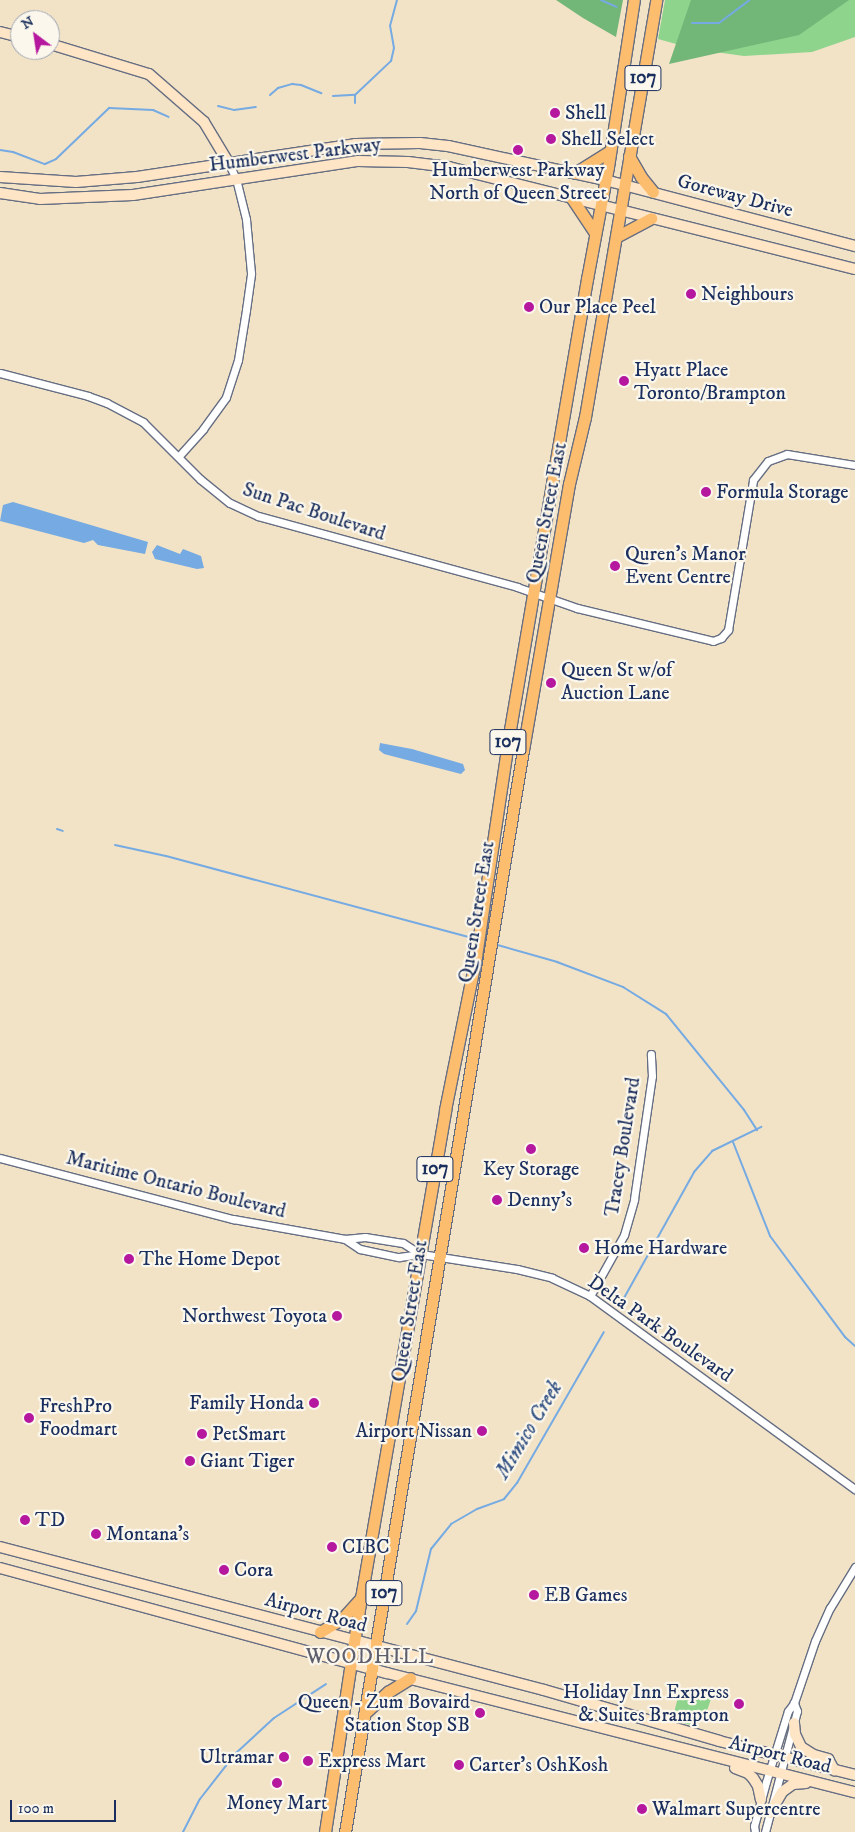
<!DOCTYPE html>
<meta charset="utf-8">
<style>
body{margin:0}
#map{position:relative;width:855px;height:1832px;overflow:hidden;background:#f2e3c7;font-family:"IM FELL DW Pica",serif}
div>[style]{position:absolute}
.green>*{inset:0;background:#8ed48d}
.forest>*{inset:0;background:#72b678}
.water>*{inset:0;background:#75aae2}
.stream>*{height:2px;margin:-1px;padding:0 1px;transform-origin:1px;border-radius:1px;background:#75aae2}
.roads{filter:drop-shadow(1px 0 #666e83) drop-shadow(-1px 0 #666e83) drop-shadow(0 1px #666e83) drop-shadow(0 -1px #666e83)}
.street>*{height:7px;margin:-3.5px;padding:0 3.5px;transform-origin:3.5px;border-radius:3.5px;background:#fff}
.secondary>*{height:10px;margin:-5px;padding:0 5px;transform-origin:5px;border-radius:5px;background:#fee5c5}
.primary>*{height:11px;margin:-5.5px;padding:0 5.5px;transform-origin:5.5px;border-radius:5.5px;background:#fcbd6f}
.dots>*{width:14px;height:14px;translate:-50% -50%;box-sizing:border-box;border:2px solid #fbf7ec;border-radius:50%}
span{translate:-50% -50%;white-space:nowrap;text-align:center;line-height:1.15;-webkit-text-stroke:4.5px #fbf7ec;paint-order:stroke}
.shield-label span{padding:1px 4px;background:#fbf7ec;border:1px solid;border-radius:4px;-webkit-text-stroke-width:0}
.shield-label{font-size:19px;color:#1b2f5e;font-weight:700}
.poi-label{font-size:20px;color:#1b2f5e}
.left{translate:0 -50%;text-align:left}
.right{translate:-100% -50%;text-align:right}
.street-label{font-size:20px;color:#1b2f5e}
.water-label{font-size:21px;color:#365486;font-style:italic}
.neighbourhood-label{font-size:21px;color:#5f5e6d;letter-spacing:1px}
.north{position:absolute;left:10px;top:10px;width:50px;height:50px;box-sizing:border-box;background:#fbf7ec;border:1px solid #a1a7b3;border-radius:50%;rotate:329deg;font-size:14px;font-weight:700;line-height:20px;text-align:center;color:#1b2f5e}
.north::after{content:'';display:block;margin:auto;width:18px;height:22px;background:#b5179e;clip-path:polygon(50% 0,100% 100%,50% 72%,0 100%)}
.scale{position:absolute;left:10px;top:1800px;width:106px;height:22px;box-sizing:border-box;border:2px solid #1b2f5e;border-top:0;padding-left:6px;font-size:15px;line-height:18px;white-space:nowrap;color:#1b2f5e;-webkit-text-stroke:4px #fbf7ec;paint-order:stroke}
</style>
<div id="map">
<div class="green">
<div style="clip-path:polygon(665px 0,855px 0,855px 37px,812px 52px,744px 56px,694px 49px,658px 39px)"></div>
<div style="clip-path:polygon(680px 1690px,711px 1699px,704px 1719px,697px 1717px,694px 1726px,672px 1720px)"></div>
</div>
<div class="forest">
<div style="clip-path:polygon(556px 0,623px 0,616px 37px,583px 18px)"></div>
<div style="clip-path:polygon(691px 0,849px 0,799px 35px,669px 64px)"></div>
</div>
<div class="water">
<div style="clip-path:polygon(13px 502px,148px 542px,145px 554px,98px 545px,93px 540px,84px 543px,0 521px,3px 505px)"></div>
<div style="clip-path:polygon(157px 545px,180px 554px,183px 549px,201px 556px,204px 568px,197px 569px,155px 559px,152px 552px)"></div>
<div style="clip-path:polygon(380px 743px,412px 749px,463px 764px,465px 770px,461px 774px,384px 754px,379px 750px)"></div>
</div>
<div class="stream">
<div style="left:601px;top:0;width:17px;rotate:24deg"></div>
<div style="left:692px;top:23px;width:27px"></div>
<div style="left:719px;top:23px;width:38px;rotate:-37deg"></div>
<div style="left:270px;top:95px;width:11px;rotate:-41deg"></div>
<div style="left:278px;top:88px;width:15px;rotate:-16deg"></div>
<div style="left:292px;top:84px;width:9px;rotate:6deg"></div>
<div style="left:301px;top:85px;width:22px;rotate:22deg"></div>
<div style="left:355px;top:95px;width:8px;rotate:90deg"></div>
<div style="left:333px;top:96px;width:22px;rotate:-3deg"></div>
<div style="left:355px;top:95px;width:50px;rotate:-43.4deg"></div>
<div style="left:391px;top:61px;width:13px;rotate:-77deg"></div>
<div style="left:394px;top:48px;width:22px;rotate:-100deg"></div>
<div style="left:390px;top:26px;width:27px;rotate:-75deg"></div>
<div style="left:218px;top:106px;width:16px;rotate:14deg"></div>
<div style="left:234px;top:110px;width:22px;rotate:-8deg"></div>
<div style="left:0;top:150px;width:13px;rotate:9deg"></div>
<div style="left:13px;top:152px;width:34px;rotate:21deg"></div>
<div style="left:45px;top:164px;width:12px;rotate:-24deg"></div>
<div style="left:56px;top:159px;width:74px;rotate:-43.9deg"></div>
<div style="left:109px;top:108px;width:44px;rotate:2.6deg"></div>
<div style="left:153px;top:110px;width:17px;rotate:24deg"></div>
<div style="left:57px;top:829px;width:6px;rotate:18deg"></div>
<div style="left:115px;top:845px;width:52px;rotate:12.2deg"></div>
<div style="left:166px;top:856px;width:320px;rotate:15deg"></div>
<div style="left:494px;top:944px;width:66px;rotate:15.9deg"></div>
<div style="left:557px;top:962px;width:71px;rotate:20.7deg"></div>
<div style="left:623px;top:987px;width:51px;rotate:32.1deg"></div>
<div style="left:666px;top:1014px;width:124px;rotate:50.9deg"></div>
<div style="left:744px;top:1110px;width:24px;rotate:57deg"></div>
<div style="left:733px;top:1142px;width:101px;rotate:68.5deg"></div>
<div style="left:770px;top:1236px;width:126px;rotate:53.4deg"></div>
<div style="left:845px;top:1337px;width:13px;rotate:42deg"></div>
<div style="left:624px;top:1298px;width:144px;rotate:-60.9deg"></div>
<div style="left:694px;top:1172px;width:28px;rotate:-49deg"></div>
<div style="left:712px;top:1151px;width:55px;rotate:-26.1deg"></div>
<div style="left:407px;top:1624px;width:16px;rotate:-55deg"></div>
<div style="left:416px;top:1611px;width:64px;rotate:-76.4deg"></div>
<div style="left:431px;top:1549px;width:32px;rotate:-51deg"></div>
<div style="left:451px;top:1524px;width:30px;rotate:-30deg"></div>
<div style="left:477px;top:1509px;width:29px;rotate:-20deg"></div>
<div style="left:504px;top:1499px;width:21px;rotate:-51deg"></div>
<div style="left:517px;top:1483px;width:174px;rotate:-60.1deg"></div>
<div style="left:183px;top:1832px;width:37px;rotate:-63deg"></div>
<div style="left:200px;top:1799px;width:57px;rotate:-52.1deg"></div>
<div style="left:235px;top:1754px;width:53px;rotate:-42.7deg"></div>
<div style="left:274px;top:1718px;width:62px;rotate:-33.2deg"></div>
</div>
<div class="roads">
<div class="street">
<div style="left:0;top:373px;width:91px;rotate:14.6deg"></div>
<div style="left:88px;top:396px;width:20px;rotate:20deg"></div>
<div style="left:107px;top:403px;width:41px;rotate:27.8deg"></div>
<div style="left:143px;top:422px;width:81px;rotate:45deg"></div>
<div style="left:200px;top:479px;width:38px;rotate:39deg"></div>
<div style="left:230px;top:503px;width:31px;rotate:25deg"></div>
<div style="left:258px;top:516px;width:269px;rotate:15.3deg"></div>
<div style="left:517px;top:587px;width:64px;rotate:19.3deg"></div>
<div style="left:577px;top:608px;width:140px;rotate:13.6deg"></div>
<div style="left:713px;top:641px;width:9px;rotate:-21deg"></div>
<div style="left:721px;top:638px;width:11px;rotate:-49deg"></div>
<div style="left:728px;top:630px;width:152px;rotate:-80.5deg"></div>
<div style="left:753px;top:480px;width:24px;rotate:-52deg"></div>
<div style="left:768px;top:461px;width:20px;rotate:-20deg"></div>
<div style="left:787px;top:454px;width:69px;rotate:9.2deg"></div>
<div style="left:179px;top:456px;width:36px;rotate:-48deg"></div>
<div style="left:203px;top:429px;width:39px;rotate:-54deg"></div>
<div style="left:226px;top:397px;width:39px;rotate:-72deg"></div>
<div style="left:238px;top:360px;width:51px;rotate:-80.9deg"></div>
<div style="left:246px;top:310px;width:37px;rotate:-82deg"></div>
<div style="left:251px;top:273px;width:54px;rotate:-95.3deg"></div>
<div style="left:246px;top:219px;width:41px;rotate:-104deg"></div>
<div style="left:236px;top:179px;width:19px;rotate:-115deg"></div>
<div style="left:0;top:1158px;width:241px;rotate:14.7deg"></div>
<div style="left:233px;top:1219px;width:114px;rotate:10.1deg"></div>
<div style="left:345px;top:1239px;width:20px;rotate:-6deg"></div>
<div style="left:365px;top:1237px;width:38px;rotate:9deg"></div>
<div style="left:403px;top:1243px;width:20px;rotate:33deg"></div>
<div style="left:345px;top:1239px;width:18px;rotate:34deg"></div>
<div style="left:360px;top:1249px;width:40px;rotate:12deg"></div>
<div style="left:399px;top:1257px;width:22px;rotate:-8deg"></div>
<div style="left:421px;top:1254px;width:97px;rotate:8.9deg"></div>
<div style="left:517px;top:1269px;width:36px;rotate:14deg"></div>
<div style="left:552px;top:1278px;width:42px;rotate:25.3deg"></div>
<div style="left:590px;top:1296px;width:328px;rotate:36.1deg"></div>
<div style="left:590px;top:1296px;width:70px;rotate:-60.9deg"></div>
<div style="left:624px;top:1235px;width:37px;rotate:-74deg"></div>
<div style="left:634px;top:1199px;width:124px;rotate:-81.7deg"></div>
<div style="left:652px;top:1076px;width:22px;rotate:-93deg"></div>
<div style="left:755px;top:1832px;width:6px;rotate:-99deg"></div>
<div style="left:754px;top:1826px;width:46px;rotate:-74.7deg"></div>
<div style="left:766px;top:1782px;width:74px;rotate:-72.8deg"></div>
<div style="left:788px;top:1711px;width:10px;rotate:-53deg"></div>
<div style="left:794px;top:1703px;width:65px;rotate:-71.3deg"></div>
<div style="left:815px;top:1641px;width:36px;rotate:-66deg"></div>
<div style="left:830px;top:1608px;width:48px;rotate:-58.6deg"></div>
<div style="left:765px;top:1832px;width:125px;rotate:-75.2deg"></div>
<div style="left:797px;top:1711px;width:9px;rotate:-111deg"></div>
</div>
<div class="secondary">
<div style="left:0;top:32px;width:21px;rotate:14deg"></div>
<div style="left:50px;top:44px;width:103px;rotate:16.9deg"></div>
<div style="left:149px;top:74px;width:73px;rotate:41.1deg"></div>
<div style="left:204px;top:122px;width:47px;rotate:59deg"></div>
<div style="left:0;top:177px;width:76px;rotate:3.8deg"></div>
<div style="left:76px;top:182px;width:61px;rotate:-4.7deg"></div>
<div style="left:137px;top:177px;width:220px;rotate:-8.6deg"></div>
<div style="left:355px;top:144px;width:65px;rotate:-0.9deg"></div>
<div style="left:420px;top:143px;width:28px;rotate:6deg"></div>
<div style="left:448px;top:146px;width:161px;rotate:12.2deg"></div>
<div style="left:605px;top:180px;width:259px;rotate:14.8deg"></div>
<div style="left:0;top:193px;width:40px;rotate:8.5deg"></div>
<div style="left:40px;top:199px;width:93px;rotate:-2.5deg"></div>
<div style="left:133px;top:195px;width:228px;rotate:-8.6deg"></div>
<div style="left:358px;top:161px;width:50px;rotate:1.1deg"></div>
<div style="left:408px;top:162px;width:41px;rotate:7deg"></div>
<div style="left:449px;top:167px;width:419px;rotate:14.1deg"></div>
<div style="left:0;top:1547px;width:562px;rotate:14.73deg"></div>
<div style="left:544px;top:1690px;width:182px;rotate:16.2deg"></div>
<div style="left:719px;top:1741px;width:140px;rotate:14deg"></div>
<div style="left:0;top:1568px;width:401px;rotate:15.2deg"></div>
<div style="left:387px;top:1673px;width:483px;rotate:14.3deg"></div>
<div style="left:794px;top:1723px;width:11px;rotate:85deg"></div>
<div style="left:795px;top:1734px;width:14px;rotate:65deg"></div>
<div style="left:801px;top:1747px;width:15px;rotate:32deg"></div>
<div style="left:814px;top:1755px;width:15px;rotate:16deg"></div>
<div style="left:828px;top:1759px;width:13px;rotate:61deg"></div>
<div style="left:735px;top:1768px;width:14px;rotate:21deg"></div>
<div style="left:748px;top:1773px;width:7px;rotate:45deg"></div>
<div style="left:753px;top:1778px;width:9px;rotate:58deg"></div>
<div style="left:758px;top:1786px;width:14px;rotate:78deg"></div>
<div style="left:770px;top:1813px;width:24px;rotate:-60deg"></div>
<div style="left:782px;top:1792px;width:14px;rotate:-36deg"></div>
<div style="left:793px;top:1784px;width:13px;rotate:-4deg"></div>
</div>
<div class="primary">
<div style="left:629px;top:156px;width:24px;rotate:60deg"></div>
<div style="left:641px;top:177px;width:19px;rotate:51deg"></div>
<div style="left:575px;top:173px;width:41px;rotate:-32.2deg"></div>
<div style="left:571px;top:197px;width:43px;rotate:56.3deg"></div>
<div style="left:616px;top:237px;width:40px;rotate:-28deg"></div>
<div style="left:320px;top:1632px;width:26px;rotate:-31deg"></div>
<div style="left:342px;top:1619px;width:28px;rotate:-48deg"></div>
<div style="left:364px;top:1714px;width:33px;rotate:-43deg"></div>
<div style="left:388px;top:1692px;width:26px;rotate:-32deg"></div>
<div style="left:325px;top:1832px;width:237px;rotate:-81.3deg"></div>
<div style="left:361px;top:1598px;width:495px;rotate:-80.2deg"></div>
<div style="left:445px;top:1110px;width:157px;rotate:-78.6deg"></div>
<div style="left:476px;top:956px;width:217px;rotate:-81.5deg"></div>
<div style="left:508px;top:741px;width:469px;rotate:-80.3deg"></div>
<div style="left:587px;top:279px;width:114px;rotate:-79.4deg"></div>
<div style="left:608px;top:167px;width:169px;rotate:-81.2deg"></div>
<div style="left:345px;top:1832px;width:1097px;rotate:-80.66deg"></div>
<div style="left:523px;top:750px;width:270px;rotate:-80.2deg"></div>
<div style="left:569px;top:484px;width:69px;rotate:-76.6deg"></div>
<div style="left:585px;top:417px;width:423px;rotate:-80.3deg"></div>
</div>
</div>
<div class="dots">
<div style="left:555px;top:113px;background:#b5179e"></div>
<div style="left:551px;top:139px;background:#b5179e"></div>
<div style="left:518px;top:150px;background:#b5179e"></div>
<div style="left:691px;top:294px;background:#b5179e"></div>
<div style="left:529px;top:307px;background:#b5179e"></div>
<div style="left:624px;top:381px;background:#b5179e"></div>
<div style="left:706px;top:492px;background:#b5179e"></div>
<div style="left:615px;top:566px;background:#b5179e"></div>
<div style="left:551px;top:683px;background:#b5179e"></div>
<div style="left:531px;top:1149px;background:#b5179e"></div>
<div style="left:497px;top:1200px;background:#b5179e"></div>
<div style="left:584px;top:1248px;background:#b5179e"></div>
<div style="left:129px;top:1259px;background:#b5179e"></div>
<div style="left:337px;top:1316px;background:#b5179e"></div>
<div style="left:314px;top:1403px;background:#b5179e"></div>
<div style="left:29px;top:1418px;background:#b5179e"></div>
<div style="left:482px;top:1431px;background:#b5179e"></div>
<div style="left:202px;top:1434px;background:#b5179e"></div>
<div style="left:190px;top:1461px;background:#b5179e"></div>
<div style="left:25px;top:1520px;background:#b5179e"></div>
<div style="left:96px;top:1534px;background:#b5179e"></div>
<div style="left:332px;top:1547px;background:#b5179e"></div>
<div style="left:224px;top:1570px;background:#b5179e"></div>
<div style="left:534px;top:1595px;background:#b5179e"></div>
<div style="left:739px;top:1704px;background:#b5179e"></div>
<div style="left:480px;top:1713px;background:#b5179e"></div>
<div style="left:284px;top:1757px;background:#b5179e"></div>
<div style="left:308px;top:1761px;background:#b5179e"></div>
<div style="left:459px;top:1765px;background:#b5179e"></div>
<div style="left:277px;top:1783px;background:#b5179e"></div>
<div style="left:642px;top:1809px;background:#b5179e"></div>
</div>
<div class="shield-label">
<span style="left:643px;top:78px">107</span>
<span style="left:508px;top:742px">107</span>
<span style="left:435px;top:1169px">107</span>
<span style="left:384px;top:1593px">107</span>
</div>
<div class="poi-label">
<span class="left" style="left:565px;top:113px">Shell</span>
<span class="left" style="left:561px;top:139px">Shell Select</span>
<span style="left:518px;top:182px">Humberwest Parkway<br>North of Queen Street</span>
<span class="left" style="left:701px;top:294px">Neighbours</span>
<span class="left" style="left:539px;top:307px">Our Place Peel</span>
<span class="left" style="left:634px;top:382px">Hyatt Place<br>Toronto/Brampton</span>
<span class="left" style="left:716px;top:492px">Formula Storage</span>
<span class="left" style="left:625px;top:566px">Quren’s Manor<br>Event Centre</span>
<span class="left" style="left:561px;top:682px">Queen St w/of<br>Auction Lane</span>
<span style="left:531px;top:1169px">Key Storage</span>
<span class="left" style="left:507px;top:1200px">Denny's</span>
<span class="left" style="left:594px;top:1248px">Home Hardware</span>
<span class="left" style="left:139px;top:1259px">The Home Depot</span>
<span class="right" style="left:327px;top:1316px">Northwest Toyota</span>
<span class="right" style="left:304px;top:1403px">Family Honda</span>
<span class="left" style="left:39px;top:1418px">FreshPro<br>Foodmart</span>
<span class="right" style="left:472px;top:1431px">Airport Nissan</span>
<span class="left" style="left:212px;top:1434px">PetSmart</span>
<span class="left" style="left:200px;top:1461px">Giant Tiger</span>
<span class="left" style="left:35px;top:1520px">TD</span>
<span class="left" style="left:106px;top:1534px">Montana's</span>
<span class="left" style="left:342px;top:1547px">CIBC</span>
<span class="left" style="left:234px;top:1570px">Cora</span>
<span class="left" style="left:544px;top:1595px">EB Games</span>
<span class="right" style="left:729px;top:1704px">Holiday Inn Express<br>&amp; Suites Brampton</span>
<span class="right" style="left:470px;top:1714px">Queen - Zum Bovaird<br>Station Stop SB</span>
<span class="right" style="left:274px;top:1757px">Ultramar</span>
<span class="left" style="left:318px;top:1761px">Express Mart</span>
<span class="left" style="left:469px;top:1765px">Carter's OshKosh</span>
<span style="left:277px;top:1803px">Money Mart</span>
<span class="left" style="left:652px;top:1809px">Walmart Supercentre</span>
</div>
<div class="street-label">
<span style="left:295px;top:155px;rotate:-7deg">Humberwest Parkway</span>
<span style="left:735px;top:196px;rotate:15deg">Goreway Drive</span>
<span style="left:314px;top:512px;rotate:18deg">Sun Pac Boulevard</span>
<span style="left:547px;top:513px;rotate:-79deg">Queen Street East</span>
<span style="left:477px;top:912px;rotate:-81deg">Queen Street East</span>
<span style="left:623px;top:1147px;rotate:-81deg">Tracey Boulevard</span>
<span style="left:176px;top:1185px;rotate:14deg">Maritime Ontario Boulevard</span>
<span style="left:410px;top:1311px;rotate:-81deg">Queen Street East</span>
<span style="left:660px;top:1329px;rotate:35deg">Delta Park Boulevard</span>
<span style="left:316px;top:1613px;rotate:15deg">Airport Road</span>
<span style="left:780px;top:1755px;rotate:14deg">Airport Road</span>
</div>
<div class="water-label">
<span style="left:529px;top:1430px;rotate:-59deg">Mimico Creek</span>
</div>
<div class="neighbourhood-label">
<span style="left:370px;top:1657px">WOODHILL</span>
</div>
<div class="north">N</div>
<div class="scale">100 m</div>
</div>
